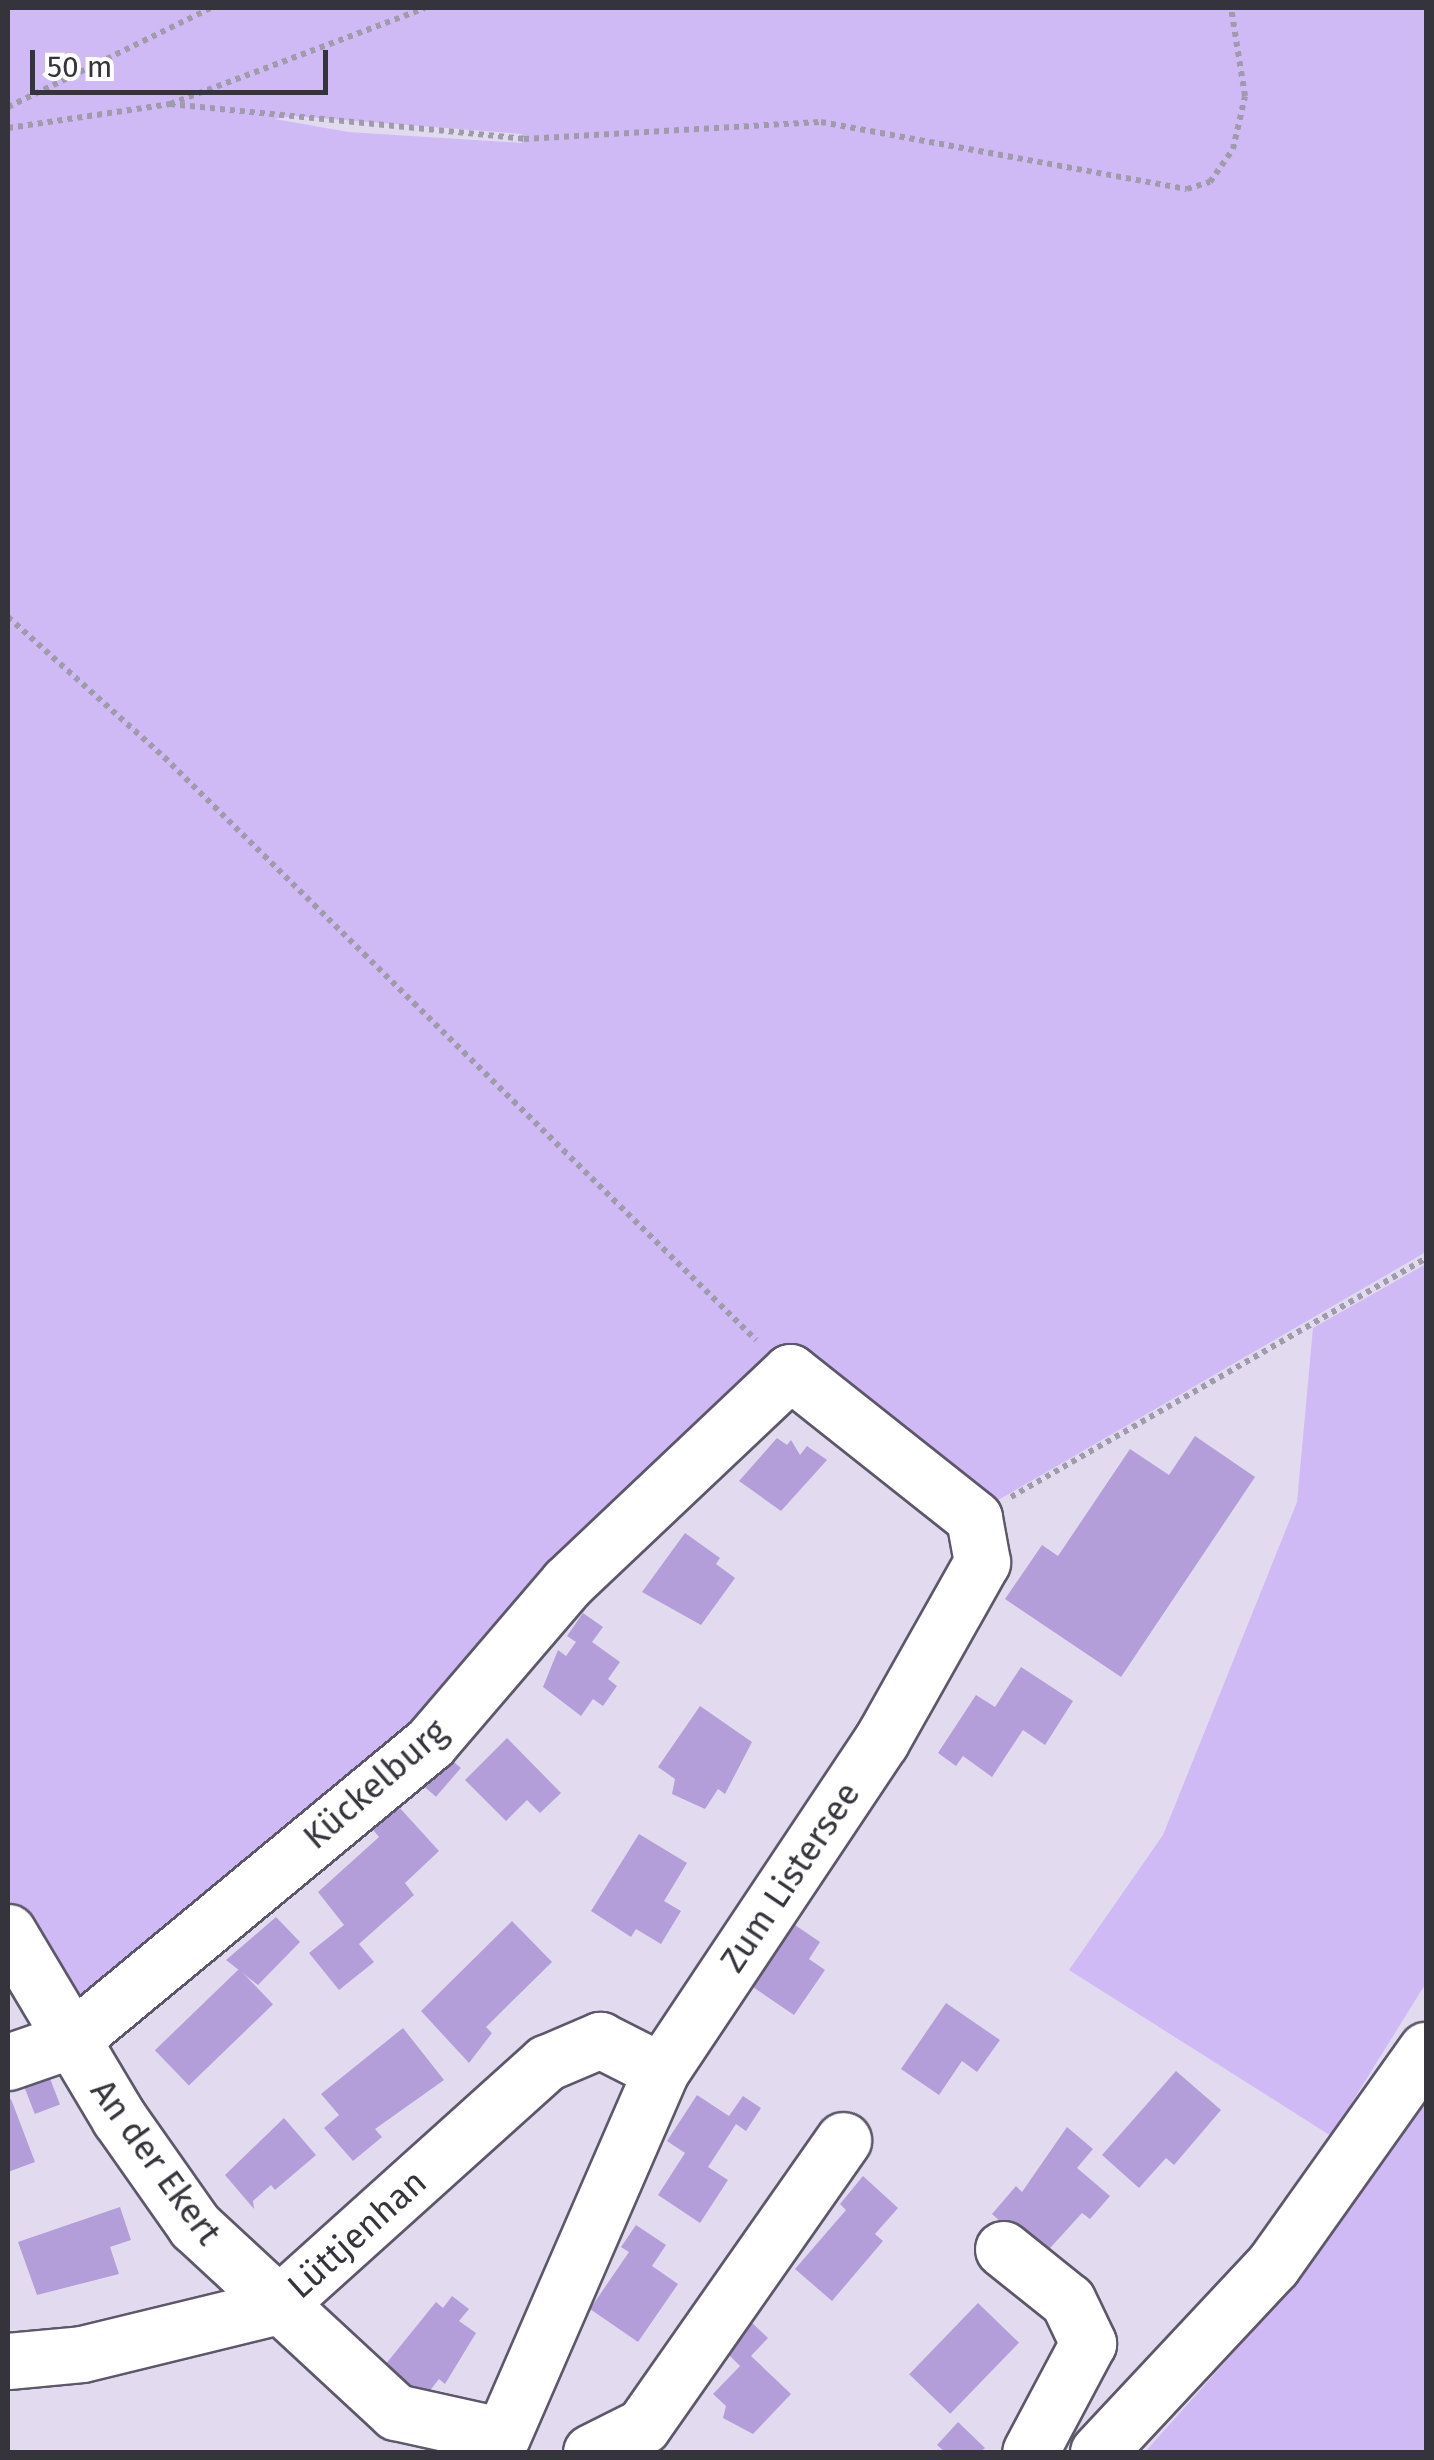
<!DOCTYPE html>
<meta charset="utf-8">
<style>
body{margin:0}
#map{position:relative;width:1434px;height:2460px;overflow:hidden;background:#e2dbf0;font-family:"Fira Sans",sans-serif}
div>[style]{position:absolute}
.green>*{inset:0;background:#cfbaf5}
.building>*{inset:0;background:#b39ed9;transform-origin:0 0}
.path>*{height:6px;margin-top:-3px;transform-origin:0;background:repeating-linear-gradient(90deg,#a09bab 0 5px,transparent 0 10px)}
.roads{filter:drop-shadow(2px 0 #5d5869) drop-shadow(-2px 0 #5d5869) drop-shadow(0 2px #5d5869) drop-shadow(0 -2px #5d5869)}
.minor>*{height:55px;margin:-27.5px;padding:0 27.5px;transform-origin:27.5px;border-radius:27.5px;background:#fff}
span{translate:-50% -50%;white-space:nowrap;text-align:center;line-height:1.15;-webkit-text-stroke:8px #fff;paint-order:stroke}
.street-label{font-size:35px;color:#35333b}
.frame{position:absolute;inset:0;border:10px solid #35333b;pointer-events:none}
.scale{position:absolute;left:30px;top:50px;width:298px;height:45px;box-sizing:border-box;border:5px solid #35333b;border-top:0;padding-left:12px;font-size:30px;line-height:35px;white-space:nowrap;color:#35333b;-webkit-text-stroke:8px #fff;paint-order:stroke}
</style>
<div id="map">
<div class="green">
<div style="clip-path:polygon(evenodd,8px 8px,1426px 8px,1426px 1252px,974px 1514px,799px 1369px,426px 1740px,73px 2034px,8px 1923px,8px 8px,293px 116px,522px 134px,522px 143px,348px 132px,275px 119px,293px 116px)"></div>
<div style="clip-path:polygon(1426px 1264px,1426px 1983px,1331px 2136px,1069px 1970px,1163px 1835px,1297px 1502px,1313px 1328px)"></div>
<div style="clip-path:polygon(1426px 2101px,1426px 2452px,1145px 2452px,1293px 2286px)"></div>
</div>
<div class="building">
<div style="clip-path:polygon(1195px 1436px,1255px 1477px,1121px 1677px,1005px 1599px,1042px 1545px,1058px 1556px,1130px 1449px,1169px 1475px)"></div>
<div style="clip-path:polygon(777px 1438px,787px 1445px,791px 1440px,800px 1455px,807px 1446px,827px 1460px,781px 1511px,739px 1481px)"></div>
<div style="clip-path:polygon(685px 1533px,720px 1558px,716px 1564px,735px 1578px,701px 1625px,642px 1592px)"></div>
<div style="clip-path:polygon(583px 1613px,603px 1627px,592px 1642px,620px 1662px,608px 1679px,617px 1686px,603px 1706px,593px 1699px,581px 1716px,543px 1687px,558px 1650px,566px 1656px,576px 1642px,567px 1636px)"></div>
<div style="clip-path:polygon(1021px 1667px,1073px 1701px,1045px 1745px,1023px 1730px,992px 1777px,963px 1756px,956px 1766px,938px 1753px,976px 1695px,995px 1707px)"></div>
<div style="clip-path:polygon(700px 1706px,752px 1742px,725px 1794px,718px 1789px,705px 1809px,672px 1794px,675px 1779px,658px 1767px)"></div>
<div style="clip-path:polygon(507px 1738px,561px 1793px,540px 1813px,527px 1800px,506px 1821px,465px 1780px)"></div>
<div style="left:439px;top:1749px;width:29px;height:38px;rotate:41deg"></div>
<div style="clip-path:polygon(389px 1796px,439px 1851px,405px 1883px,414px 1895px,359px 1944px,374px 1962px,339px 1990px,309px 1953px,344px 1925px,318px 1892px,379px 1837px,364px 1819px)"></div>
<div style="clip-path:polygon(639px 1834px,687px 1863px,664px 1901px,681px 1911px,661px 1944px,636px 1929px,631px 1937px,591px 1911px)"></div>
<div style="clip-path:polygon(276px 1917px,300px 1942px,258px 1985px,226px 1960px)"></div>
<div style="clip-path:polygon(512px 1921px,552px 1962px,486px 2027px,492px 2033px,469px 2063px,421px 2011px)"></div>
<div style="clip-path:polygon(795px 1925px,820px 1942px,809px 1959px,825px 1970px,794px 2015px,753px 1987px)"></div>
<div style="left:239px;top:1969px;width:49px;height:117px;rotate:46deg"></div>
<div style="clip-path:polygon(946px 2003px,1000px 2040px,977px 2072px,962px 2061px,939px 2095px,901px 2069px)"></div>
<div style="clip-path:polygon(403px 2028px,444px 2080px,375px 2129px,382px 2137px,353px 2161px,324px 2128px,339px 2115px,321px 2094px)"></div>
<div style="left:46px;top:2068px;width:39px;height:27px;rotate:69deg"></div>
<div style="clip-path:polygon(1176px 2071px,1221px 2110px,1174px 2165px,1166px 2158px,1139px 2188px,1102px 2155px)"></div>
<div style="clip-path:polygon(697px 2095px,729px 2116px,743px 2096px,761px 2108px,746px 2131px,736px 2124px,708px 2167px,728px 2180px,700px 2223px,658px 2195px,685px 2153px,667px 2141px)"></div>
<div style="clip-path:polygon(11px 2099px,35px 2162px,8px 2172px,8px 2100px)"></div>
<div style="clip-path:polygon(284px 2118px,316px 2155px,275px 2190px,271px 2185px,253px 2201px,254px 2209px,225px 2175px)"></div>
<div style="clip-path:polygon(1067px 2127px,1093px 2149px,1077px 2168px,1110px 2196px,1090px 2219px,1082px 2213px,1041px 2258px,992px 2214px,1016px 2186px,1022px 2192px)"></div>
<div style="clip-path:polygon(863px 2176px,898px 2208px,875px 2234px,883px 2241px,832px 2301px,795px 2269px,846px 2210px,840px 2204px)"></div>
<div style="clip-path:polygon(120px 2207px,131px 2240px,110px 2247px,119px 2274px,37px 2295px,18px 2242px)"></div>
<div style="clip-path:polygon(636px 2225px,666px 2245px,652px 2266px,678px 2284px,638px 2342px,590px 2309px,629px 2252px,621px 2247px)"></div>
<div style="clip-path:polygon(452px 2296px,469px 2309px,459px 2321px,476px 2333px,445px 2384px,439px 2379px,425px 2397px,385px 2365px,436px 2302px,443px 2308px)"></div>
<div style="left:978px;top:2303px;width:57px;height:99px;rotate:44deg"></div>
<div style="clip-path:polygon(748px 2319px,768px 2338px,751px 2356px,791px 2394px,753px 2434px,723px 2418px,726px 2406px,713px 2394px,740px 2366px,722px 2348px)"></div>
<div style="clip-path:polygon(958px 2422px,985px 2448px,980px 2452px,945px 2452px,937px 2445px)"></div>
</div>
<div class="path">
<div style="left:170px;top:104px;width:356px;rotate:5.6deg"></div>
<div style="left:524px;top:139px;width:297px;rotate:-3.3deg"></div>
<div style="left:821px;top:122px;width:372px;rotate:10.4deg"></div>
<div style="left:1187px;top:189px;width:24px;rotate:-17deg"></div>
<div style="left:1210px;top:182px;width:40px;rotate:-55.1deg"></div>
<div style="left:1233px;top:149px;width:54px;rotate:-77.2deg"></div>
<div style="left:1245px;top:96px;width:89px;rotate:-99deg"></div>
<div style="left:8px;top:107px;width:226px;rotate:-26deg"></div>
<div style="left:8px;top:128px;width:164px;rotate:-8.4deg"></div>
<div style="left:170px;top:104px;width:272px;rotate:-20.6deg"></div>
<div style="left:8px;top:617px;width:210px;rotate:41.9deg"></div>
<div style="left:164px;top:757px;width:831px;rotate:44.56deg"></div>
<div style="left:1011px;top:1497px;width:479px;rotate:-29.9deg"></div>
</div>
<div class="roads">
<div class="minor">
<div style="left:8px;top:1932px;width:217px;rotate:59.2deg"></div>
<div style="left:119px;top:2118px;width:132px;rotate:54.9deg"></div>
<div style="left:195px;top:2226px;width:274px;rotate:42.8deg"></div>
<div style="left:396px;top:2412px;width:107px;rotate:12.5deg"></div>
<div style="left:8px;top:2062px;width:67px;rotate:-19.2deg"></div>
<div style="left:71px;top:2040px;width:466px;rotate:-39.6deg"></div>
<div style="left:430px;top:1743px;width:211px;rotate:-49.4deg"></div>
<div style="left:567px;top:1583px;width:307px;rotate:-43.4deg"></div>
<div style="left:790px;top:1372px;width:235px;rotate:38.4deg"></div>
<div style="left:974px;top:1518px;width:45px;rotate:79.7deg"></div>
<div style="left:982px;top:1562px;width:206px;rotate:119.4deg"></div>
<div style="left:881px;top:1741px;width:397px;rotate:123.7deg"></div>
<div style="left:661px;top:2071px;width:416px;rotate:113.5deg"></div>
<div style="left:1003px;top:2249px;width:83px;rotate:38.7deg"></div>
<div style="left:1068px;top:2301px;width:47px;rotate:64.5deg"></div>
<div style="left:1088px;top:2343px;width:123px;rotate:118deg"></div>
<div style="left:8px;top:2361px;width:74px;rotate:-5.4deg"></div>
<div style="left:82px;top:2354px;width:199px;rotate:-13.7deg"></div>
<div style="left:275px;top:2307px;width:365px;rotate:-42deg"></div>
<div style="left:546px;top:2063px;width:59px;rotate:-23.1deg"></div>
<div style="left:600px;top:2040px;width:68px;rotate:26.9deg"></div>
<div style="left:591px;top:2452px;width:58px;rotate:-26.6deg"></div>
<div style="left:643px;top:2426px;width:349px;rotate:-55deg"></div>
<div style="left:1098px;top:2452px;width:256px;rotate:-46.9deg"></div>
<div style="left:1273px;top:2265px;width:264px;rotate:-54.6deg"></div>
</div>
</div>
<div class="street-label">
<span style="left:375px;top:1784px;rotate:-41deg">Kückelburg</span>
<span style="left:790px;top:1877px;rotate:-56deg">Zum Listersee</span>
<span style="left:156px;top:2162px;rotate:54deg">An der Ekert</span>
<span style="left:357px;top:2234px;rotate:-42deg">Lüttjenhan</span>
</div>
<div class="frame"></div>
<div class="scale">50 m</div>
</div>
